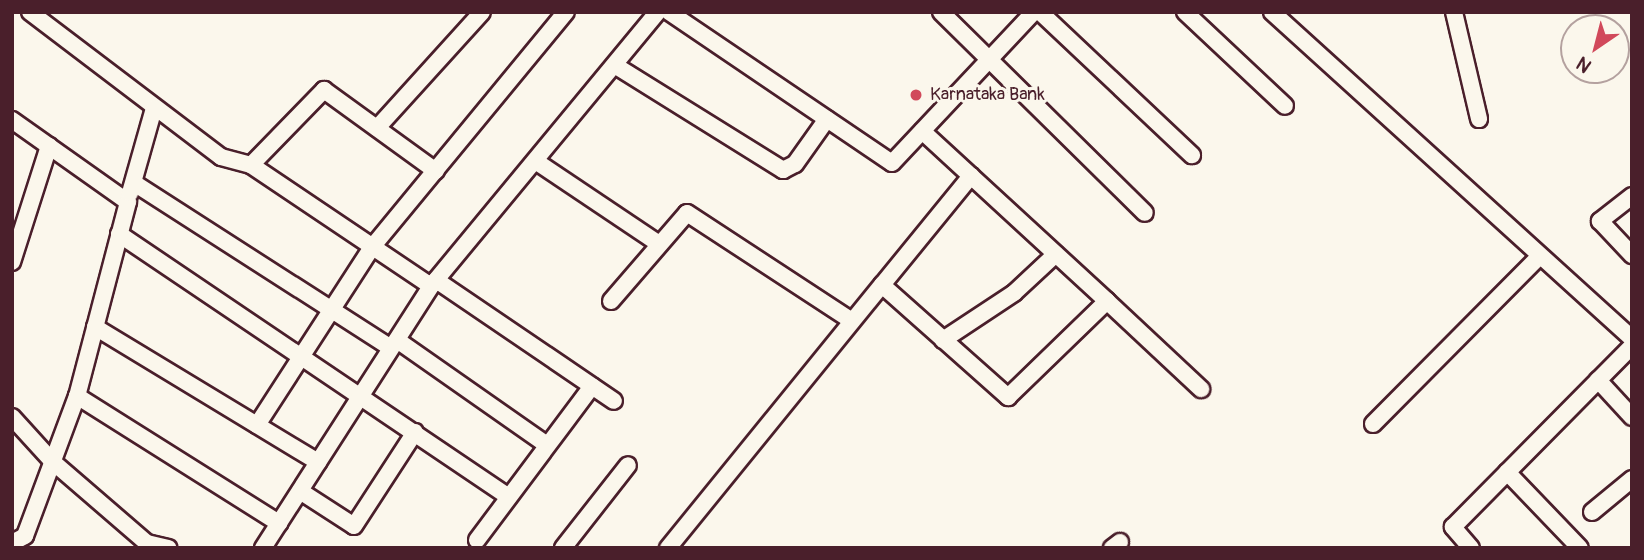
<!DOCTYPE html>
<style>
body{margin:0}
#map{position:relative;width:1644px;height:560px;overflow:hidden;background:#fbf7ec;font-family:Pangolin,sans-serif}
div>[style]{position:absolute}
.roads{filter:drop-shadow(2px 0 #4a1f2b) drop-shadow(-2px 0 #4a1f2b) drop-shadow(0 2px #4a1f2b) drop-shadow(0 -2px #4a1f2b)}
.street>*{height:16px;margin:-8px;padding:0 8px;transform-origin:8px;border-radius:8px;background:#fbf7ec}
.dots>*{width:19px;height:19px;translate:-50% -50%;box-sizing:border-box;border:4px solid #fbf7ec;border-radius:50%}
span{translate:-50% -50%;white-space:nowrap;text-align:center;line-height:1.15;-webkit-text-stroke:6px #fbf7ec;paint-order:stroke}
.poi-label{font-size:18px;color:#4a1f2b}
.left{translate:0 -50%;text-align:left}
.frame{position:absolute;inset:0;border:14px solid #4a1f2b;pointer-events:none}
.north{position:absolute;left:1560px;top:14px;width:70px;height:70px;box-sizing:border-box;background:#fbf7ec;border:2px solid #b4a19f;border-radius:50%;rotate:215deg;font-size:19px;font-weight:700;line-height:28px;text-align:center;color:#4a1f2b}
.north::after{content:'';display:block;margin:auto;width:24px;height:32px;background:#d1495b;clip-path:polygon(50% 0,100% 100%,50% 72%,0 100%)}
</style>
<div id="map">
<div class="roads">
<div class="street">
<div style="left:30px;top:12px;width:240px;rotate:37.2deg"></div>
<div style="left:221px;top:157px;width:31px;rotate:15deg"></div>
<div style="left:251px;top:165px;width:217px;rotate:33.9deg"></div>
<div style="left:669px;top:12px;width:269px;rotate:34.1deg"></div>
<div style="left:892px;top:163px;width:207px;rotate:-46.8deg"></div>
<div style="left:941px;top:12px;width:286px;rotate:44.6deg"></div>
<div style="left:1040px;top:12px;width:209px;rotate:43.3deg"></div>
<div style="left:1185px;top:12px;width:137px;rotate:43.2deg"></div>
<div style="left:1272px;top:12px;width:486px;rotate:42.2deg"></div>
<div style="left:1454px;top:12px;width:110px;rotate:76.8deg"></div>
<div style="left:616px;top:66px;width:197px;rotate:31.9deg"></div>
<div style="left:783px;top:170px;width:13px;rotate:-27deg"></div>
<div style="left:795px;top:164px;width:55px;rotate:-54.6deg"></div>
<div style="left:12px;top:120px;width:142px;rotate:35.3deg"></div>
<div style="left:128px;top:202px;width:201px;rotate:104.7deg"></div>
<div style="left:77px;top:396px;width:149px;rotate:110.4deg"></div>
<div style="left:25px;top:536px;width:15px;rotate:152deg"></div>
<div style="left:377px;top:128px;width:156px;rotate:-47.8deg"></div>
<div style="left:537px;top:162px;width:147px;rotate:33.9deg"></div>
<div style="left:251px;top:165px;width:105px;rotate:-45.8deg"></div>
<div style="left:324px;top:90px;width:138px;rotate:35.9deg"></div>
<div style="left:134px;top:183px;width:305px;rotate:32.7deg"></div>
<div style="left:130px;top:193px;width:88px;rotate:-74.2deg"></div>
<div style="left:1632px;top:196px;width:41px;rotate:142deg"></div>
<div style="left:1600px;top:221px;width:47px;rotate:46.7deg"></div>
<div style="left:119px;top:234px;width:470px;rotate:34deg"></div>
<div style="left:12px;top:262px;width:122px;rotate:-72.3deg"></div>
<div style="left:436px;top:280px;width:215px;rotate:34.2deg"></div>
<div style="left:882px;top:285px;width:141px;rotate:-50.8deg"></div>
<div style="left:611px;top:301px;width:116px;rotate:-49.2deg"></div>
<div style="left:687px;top:213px;width:197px;rotate:33.2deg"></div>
<div style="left:1107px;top:301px;width:129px;rotate:43.1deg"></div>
<div style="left:95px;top:327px;width:261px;rotate:31.2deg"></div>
<div style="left:397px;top:340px;width:183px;rotate:35deg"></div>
<div style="left:943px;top:340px;width:85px;rotate:-33.5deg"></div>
<div style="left:1014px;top:293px;width:57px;rotate:-42.9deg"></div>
<div style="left:1598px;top:380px;width:50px;rotate:47.4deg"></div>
<div style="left:77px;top:396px;width:239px;rotate:32.2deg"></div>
<div style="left:12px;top:417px;width:61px;rotate:47.7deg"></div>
<div style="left:53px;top:462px;width:124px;rotate:40.8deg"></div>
<div style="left:147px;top:543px;width:22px;rotate:13deg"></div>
<div style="left:1373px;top:424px;width:234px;rotate:-45.2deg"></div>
<div style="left:257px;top:425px;width:213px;rotate:-57.1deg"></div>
<div style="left:373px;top:246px;width:303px;rotate:-50.5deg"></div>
<div style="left:1507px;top:472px;width:105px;rotate:46.2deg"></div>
<div style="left:300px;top:491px;width:64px;rotate:32.9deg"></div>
<div style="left:354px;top:526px;width:112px;rotate:-57deg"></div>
<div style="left:1592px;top:512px;width:52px;rotate:-39.5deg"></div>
<div style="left:477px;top:540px;width:192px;rotate:-53.2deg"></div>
<div style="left:263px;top:548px;width:311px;rotate:-57.3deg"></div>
<div style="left:431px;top:286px;width:356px;rotate:-50.4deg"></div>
<div style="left:563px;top:548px;width:105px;rotate:-51.9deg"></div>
<div style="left:668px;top:548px;width:339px;rotate:-50.9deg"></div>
<div style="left:882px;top:285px;width:169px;rotate:41.6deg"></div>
<div style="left:1008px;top:397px;width:138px;rotate:-44.1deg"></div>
<div style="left:1107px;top:301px;width:251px;rotate:-137.4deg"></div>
<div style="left:1112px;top:548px;width:10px;rotate:-37deg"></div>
<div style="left:1471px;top:548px;width:28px;rotate:-131deg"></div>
<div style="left:1453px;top:527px;width:255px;rotate:-45.3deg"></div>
</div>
</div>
<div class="dots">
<div style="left:916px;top:95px;background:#d1495b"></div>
</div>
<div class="poi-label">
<span class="left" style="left:930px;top:95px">Karnataka Bank</span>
</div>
<div class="frame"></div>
<div class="north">N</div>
</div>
